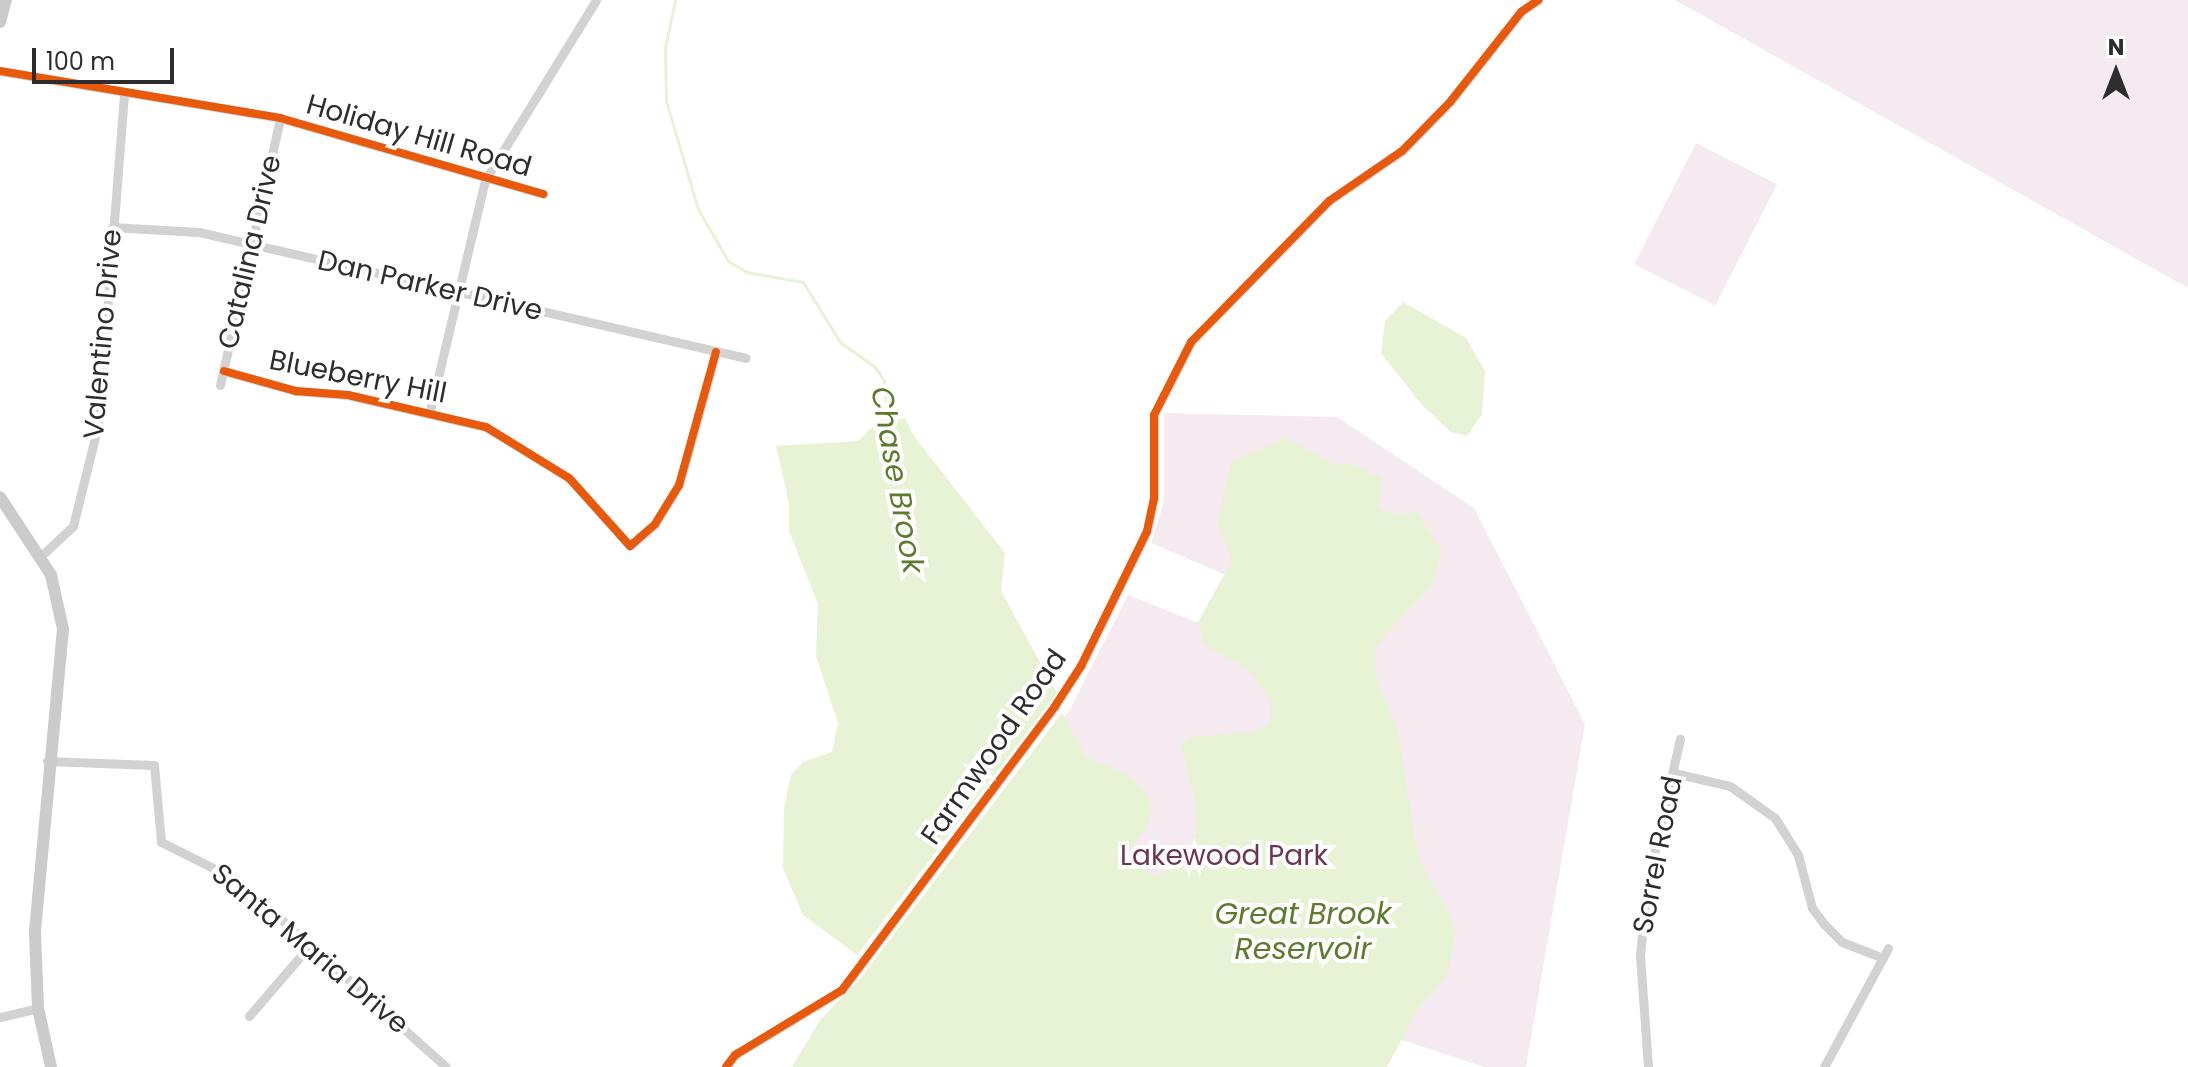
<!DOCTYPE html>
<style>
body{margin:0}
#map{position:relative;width:2188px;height:1067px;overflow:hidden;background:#fff;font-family:Poppins,sans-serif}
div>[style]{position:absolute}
.green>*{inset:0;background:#f5eaf0;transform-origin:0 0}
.water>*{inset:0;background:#e7f3d4}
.stream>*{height:3px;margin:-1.5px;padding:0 1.5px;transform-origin:1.5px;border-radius:1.5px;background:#e7f3d4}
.minor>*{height:9px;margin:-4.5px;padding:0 4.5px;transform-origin:4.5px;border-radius:4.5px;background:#d2d2d2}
.secondary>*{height:12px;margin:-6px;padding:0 6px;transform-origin:6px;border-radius:6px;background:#cbcbcb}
.cycleway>*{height:8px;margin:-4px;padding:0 4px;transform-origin:4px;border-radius:4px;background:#e8590c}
span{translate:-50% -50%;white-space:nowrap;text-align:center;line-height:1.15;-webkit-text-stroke:8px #fff;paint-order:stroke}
.street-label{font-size:28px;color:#2d2d2d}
.park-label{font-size:28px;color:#6c364f}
.water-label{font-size:30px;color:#5d7b2d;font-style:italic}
.north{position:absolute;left:2076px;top:32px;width:80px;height:80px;-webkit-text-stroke:6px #fff;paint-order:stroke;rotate:0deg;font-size:22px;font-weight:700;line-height:32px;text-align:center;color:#2d2d2d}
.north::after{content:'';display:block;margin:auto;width:28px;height:36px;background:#2d2d2d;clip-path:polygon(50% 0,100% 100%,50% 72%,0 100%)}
.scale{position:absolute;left:32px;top:48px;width:142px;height:36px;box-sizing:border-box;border:4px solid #2d2d2d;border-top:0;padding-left:10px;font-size:24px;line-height:28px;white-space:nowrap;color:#2d2d2d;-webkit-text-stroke:6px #fff;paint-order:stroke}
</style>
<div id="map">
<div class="green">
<div style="clip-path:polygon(1675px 0,2188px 0,2188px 288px)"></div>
<div style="left:1696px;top:143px;width:91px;height:136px;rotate:27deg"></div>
<div style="clip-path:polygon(1164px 413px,1337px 417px,1474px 508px,1585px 724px,1526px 1067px,1484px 1067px,1387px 1035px,798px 1067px,1069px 711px,1128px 595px,1262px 648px,1259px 589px,1151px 543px,1164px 502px)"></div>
</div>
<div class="water">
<div style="clip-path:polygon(1403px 302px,1466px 338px,1485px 371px,1482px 414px,1467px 436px,1451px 432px,1422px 405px,1381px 353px,1385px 321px)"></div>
<div style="clip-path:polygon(887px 413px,905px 418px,914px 436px,1005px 553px,1001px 591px,1057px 693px,857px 955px,803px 915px,783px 868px,784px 808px,791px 775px,803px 762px,832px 752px,838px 723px,816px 656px,818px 604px,789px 531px,789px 503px,776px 446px,858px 441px)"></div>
<div style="clip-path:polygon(1287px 438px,1335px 465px,1351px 463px,1381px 478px,1380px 508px,1396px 515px,1417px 512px,1442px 550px,1431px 586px,1375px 647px,1376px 680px,1398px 731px,1418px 858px,1456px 928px,1448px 973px,1417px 1011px,1387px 1067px,792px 1067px,820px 1020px,860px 979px,1062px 713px,1086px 757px,1129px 775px,1146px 793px,1152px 808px,1149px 823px,1125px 856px,1126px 862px,1157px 876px,1187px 860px,1197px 830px,1195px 803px,1181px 744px,1191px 737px,1254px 732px,1270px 724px,1271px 702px,1248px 669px,1204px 645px,1198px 622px,1232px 561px,1217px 524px,1232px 461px)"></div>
</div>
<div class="stream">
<div style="left:675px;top:0;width:49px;rotate:101.8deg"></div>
<div style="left:665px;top:48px;width:53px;rotate:88.9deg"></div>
<div style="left:666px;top:101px;width:113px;rotate:73.5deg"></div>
<div style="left:698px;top:209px;width:60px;rotate:60deg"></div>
<div style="left:728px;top:261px;width:21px;rotate:31deg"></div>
<div style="left:746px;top:272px;width:58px;rotate:10deg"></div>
<div style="left:803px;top:282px;width:70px;rotate:58.3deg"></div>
<div style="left:840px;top:342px;width:43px;rotate:35.5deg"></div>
<div style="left:875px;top:367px;width:17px;rotate:57deg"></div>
<div style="left:884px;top:381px;width:35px;rotate:85deg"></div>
</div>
<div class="minor">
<div style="left:0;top:71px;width:284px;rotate:9.5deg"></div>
<div style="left:280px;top:118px;width:274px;rotate:16.1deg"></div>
<div style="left:112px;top:227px;width:87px;rotate:3.3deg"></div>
<div style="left:199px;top:232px;width:561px;rotate:12.97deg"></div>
<div style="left:224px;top:371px;width:75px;rotate:15.5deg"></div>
<div style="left:296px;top:391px;width:52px;rotate:4.4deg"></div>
<div style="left:348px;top:395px;width:142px;rotate:13.1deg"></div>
<div style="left:486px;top:427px;width:97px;rotate:31.6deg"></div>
<div style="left:569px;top:478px;width:91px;rotate:48.1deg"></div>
<div style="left:630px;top:546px;width:33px;rotate:-41deg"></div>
<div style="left:655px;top:524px;width:46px;rotate:-58.4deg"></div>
<div style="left:679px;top:485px;width:138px;rotate:-74.5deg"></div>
<div style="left:220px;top:385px;width:274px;rotate:-77.3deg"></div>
<div style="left:430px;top:411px;width:237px;rotate:-76.6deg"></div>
<div style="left:485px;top:180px;width:211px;rotate:-58.3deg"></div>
<div style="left:40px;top:557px;width:45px;rotate:-43.2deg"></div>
<div style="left:73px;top:526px;width:104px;rotate:-76.1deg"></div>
<div style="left:98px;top:425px;width:332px;rotate:-85.5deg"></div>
<div style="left:47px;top:761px;width:107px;rotate:2.1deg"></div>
<div style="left:154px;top:765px;width:77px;rotate:84.8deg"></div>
<div style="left:161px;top:842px;width:85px;rotate:26.6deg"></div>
<div style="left:237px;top:880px;width:280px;rotate:41.8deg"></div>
<div style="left:1674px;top:773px;width:57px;rotate:13.1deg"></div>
<div style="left:1730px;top:786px;width:55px;rotate:35.4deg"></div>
<div style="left:1775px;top:818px;width:44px;rotate:58.1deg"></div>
<div style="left:1798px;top:855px;width:55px;rotate:75.2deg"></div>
<div style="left:1812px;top:908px;width:20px;rotate:53deg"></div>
<div style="left:1824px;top:924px;width:25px;rotate:45deg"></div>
<div style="left:1842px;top:942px;width:44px;rotate:21.3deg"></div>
<div style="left:249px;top:1016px;width:94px;rotate:-49.3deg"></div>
<div style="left:0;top:1017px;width:39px;rotate:-13deg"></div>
<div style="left:726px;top:1067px;width:15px;rotate:-53deg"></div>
<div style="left:735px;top:1055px;width:125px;rotate:-31.3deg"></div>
<div style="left:842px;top:990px;width:355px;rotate:-53.1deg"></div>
<div style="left:1055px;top:706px;width:48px;rotate:-57deg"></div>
<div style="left:1081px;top:666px;width:150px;rotate:-63.9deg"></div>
<div style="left:1147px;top:531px;width:33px;rotate:-78deg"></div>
<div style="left:1154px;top:499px;width:84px;rotate:-90deg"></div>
<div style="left:1154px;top:415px;width:82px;rotate:-63.1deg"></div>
<div style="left:1191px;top:342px;width:197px;rotate:-45.6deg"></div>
<div style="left:1329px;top:201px;width:88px;rotate:-34.4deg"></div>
<div style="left:1402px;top:151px;width:69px;rotate:-45.6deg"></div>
<div style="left:1450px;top:102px;width:115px;rotate:-51.7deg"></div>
<div style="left:1521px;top:12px;width:21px;rotate:-35deg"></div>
<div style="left:1648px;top:1067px;width:112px;rotate:-94.1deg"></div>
<div style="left:1640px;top:955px;width:70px;rotate:-84.3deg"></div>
<div style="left:1647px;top:885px;width:150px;rotate:-77.3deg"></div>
<div style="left:1824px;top:1067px;width:135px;rotate:-61.7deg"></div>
</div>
<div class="secondary">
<div style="left:0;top:22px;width:23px;rotate:-75deg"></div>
<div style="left:0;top:497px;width:93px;rotate:56.8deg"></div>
<div style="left:51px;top:575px;width:55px;rotate:77.5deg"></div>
<div style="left:63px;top:629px;width:305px;rotate:95.3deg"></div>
<div style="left:35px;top:933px;width:75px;rotate:87.7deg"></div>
<div style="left:38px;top:1008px;width:60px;rotate:77.6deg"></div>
</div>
<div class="cycleway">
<div style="left:0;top:71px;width:284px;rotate:9.5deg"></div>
<div style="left:280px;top:118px;width:274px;rotate:16.1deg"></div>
<div style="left:224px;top:371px;width:75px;rotate:15.5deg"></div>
<div style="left:296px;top:391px;width:52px;rotate:4.4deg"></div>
<div style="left:348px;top:395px;width:142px;rotate:13.1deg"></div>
<div style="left:486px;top:427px;width:97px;rotate:31.6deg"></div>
<div style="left:569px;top:478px;width:91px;rotate:48.1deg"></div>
<div style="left:630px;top:546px;width:33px;rotate:-41deg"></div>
<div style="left:655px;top:524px;width:46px;rotate:-58.4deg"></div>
<div style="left:679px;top:485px;width:138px;rotate:-74.5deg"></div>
<div style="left:726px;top:1067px;width:15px;rotate:-53deg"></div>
<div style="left:735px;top:1055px;width:125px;rotate:-31.3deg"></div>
<div style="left:842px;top:990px;width:355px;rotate:-53.1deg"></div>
<div style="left:1055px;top:706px;width:48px;rotate:-57deg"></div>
<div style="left:1081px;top:666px;width:150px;rotate:-63.9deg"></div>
<div style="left:1147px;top:531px;width:33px;rotate:-78deg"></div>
<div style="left:1154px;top:499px;width:84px;rotate:-90deg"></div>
<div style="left:1154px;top:415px;width:82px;rotate:-63.1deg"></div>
<div style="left:1191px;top:342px;width:197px;rotate:-45.6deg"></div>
<div style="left:1329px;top:201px;width:88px;rotate:-34.4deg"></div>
<div style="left:1402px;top:151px;width:69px;rotate:-45.6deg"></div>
<div style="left:1450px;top:102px;width:115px;rotate:-51.7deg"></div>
<div style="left:1521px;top:12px;width:21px;rotate:-35deg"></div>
</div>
<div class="street-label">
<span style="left:419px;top:136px;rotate:16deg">Holiday Hill Road</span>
<span style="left:250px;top:252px;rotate:-77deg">Catalina Drive</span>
<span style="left:430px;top:286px;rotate:13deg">Dan Parker Drive</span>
<span style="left:103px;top:334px;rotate:-85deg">Valentino Drive</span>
<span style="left:358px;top:377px;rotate:11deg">Blueberry Hill</span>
<span style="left:994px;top:747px;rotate:-55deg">Farmwood Road</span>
<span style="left:1658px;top:855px;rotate:-79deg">Sorrel Road</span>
<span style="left:310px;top:949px;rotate:40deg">Santa Maria Drive</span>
</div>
<div class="park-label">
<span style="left:1224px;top:856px">Lakewood Park</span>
</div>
<div class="water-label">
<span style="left:897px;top:480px;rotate:80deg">Chase Brook</span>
<span style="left:1303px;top:931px">Great Brook<br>Reservoir</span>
</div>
<div class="north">N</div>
<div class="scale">100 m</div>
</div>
